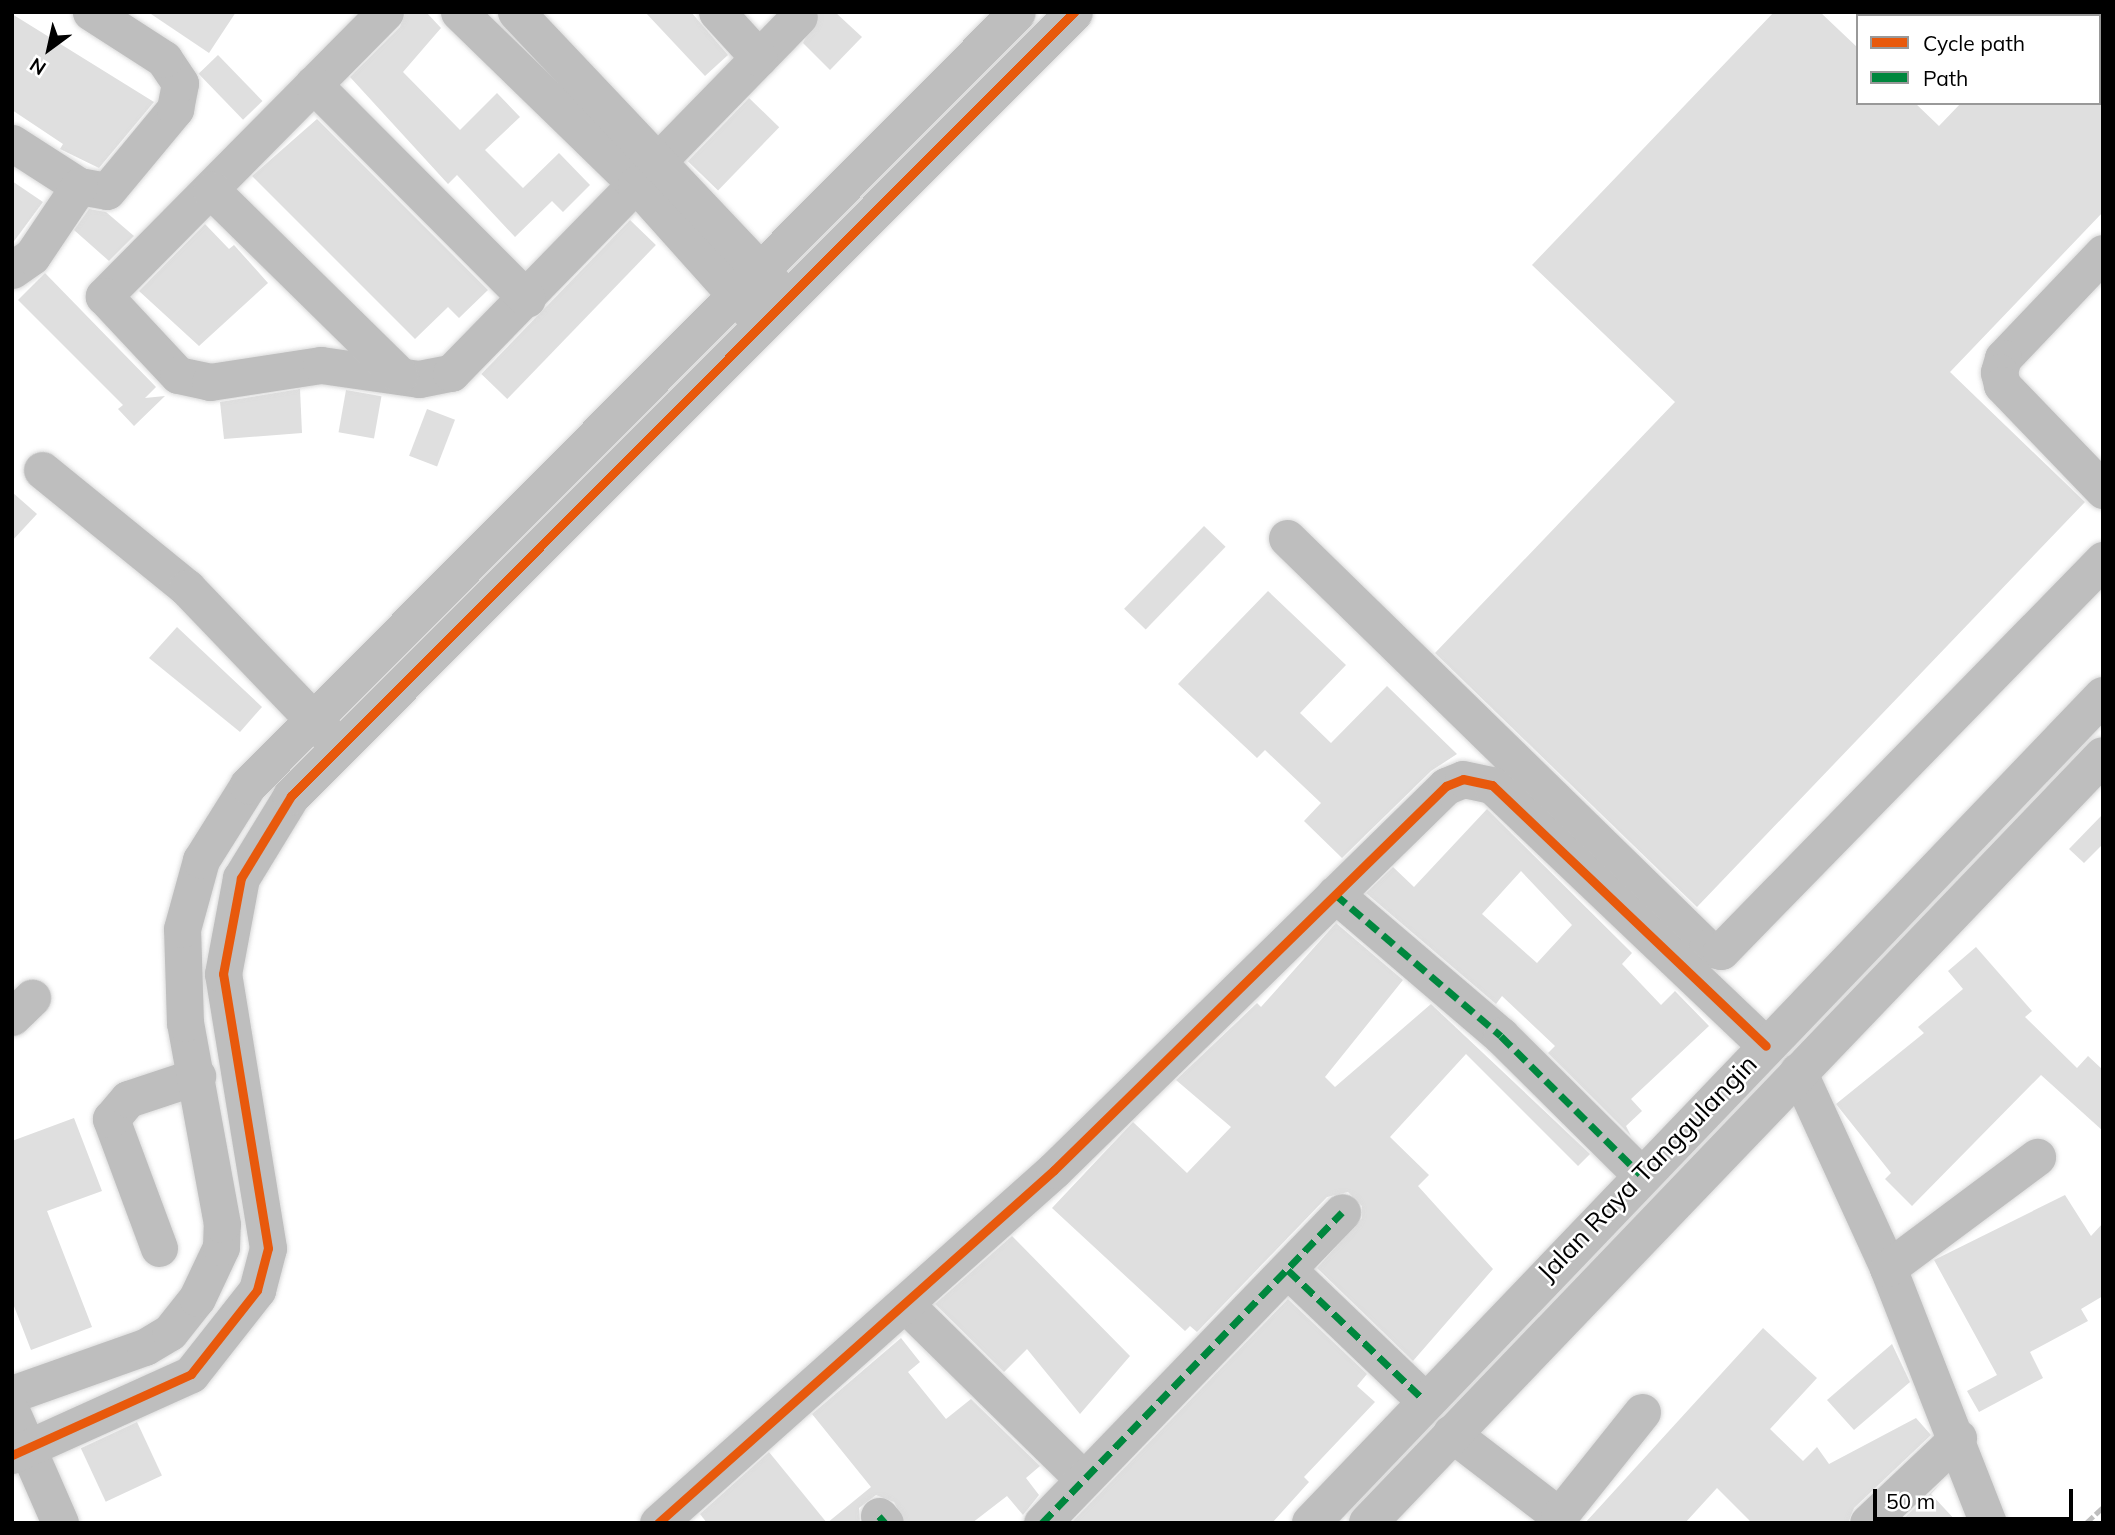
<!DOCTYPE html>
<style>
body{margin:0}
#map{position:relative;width:2115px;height:1535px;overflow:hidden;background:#fff;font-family:Mulish,sans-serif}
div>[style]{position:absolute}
.building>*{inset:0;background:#dfdfdf;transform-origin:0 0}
.roads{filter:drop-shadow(0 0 2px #dbdbdb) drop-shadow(0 0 2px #dbdbdb)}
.minor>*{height:37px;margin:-18.5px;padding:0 18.5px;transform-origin:18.5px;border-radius:18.5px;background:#bebebe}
.highway>*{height:38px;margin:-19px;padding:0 19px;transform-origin:19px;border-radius:19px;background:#bebebe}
.rail>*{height:5px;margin-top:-2.5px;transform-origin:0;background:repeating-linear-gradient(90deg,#bebebe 0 10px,transparent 0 13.5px)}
.quiet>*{height:7px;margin-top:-3.5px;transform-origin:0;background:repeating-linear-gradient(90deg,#00873e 0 14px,transparent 0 21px)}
.cycleway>*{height:9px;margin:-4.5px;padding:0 4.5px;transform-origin:4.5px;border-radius:4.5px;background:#e8590c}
span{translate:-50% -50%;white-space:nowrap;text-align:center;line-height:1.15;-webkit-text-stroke:5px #fff;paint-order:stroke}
.street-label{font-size:26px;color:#000}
.frame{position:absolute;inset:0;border:14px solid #000;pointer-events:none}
.legend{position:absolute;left:1856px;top:14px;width:245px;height:91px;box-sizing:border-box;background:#fff;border:2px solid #999;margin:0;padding:9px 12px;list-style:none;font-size:21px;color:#000}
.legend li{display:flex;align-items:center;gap:14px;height:35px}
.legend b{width:35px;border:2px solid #999}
.north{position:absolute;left:14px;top:14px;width:70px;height:70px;-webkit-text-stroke:5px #fff;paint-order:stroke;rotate:213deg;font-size:19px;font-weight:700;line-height:28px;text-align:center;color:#000}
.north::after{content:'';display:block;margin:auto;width:24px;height:32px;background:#000;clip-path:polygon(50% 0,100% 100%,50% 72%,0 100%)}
.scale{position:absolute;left:1873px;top:1489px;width:200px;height:32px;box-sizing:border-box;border:4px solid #000;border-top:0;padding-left:9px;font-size:21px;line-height:24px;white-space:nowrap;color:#000;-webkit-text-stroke:5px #fff;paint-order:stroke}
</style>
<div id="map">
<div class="building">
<div style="clip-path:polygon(148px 12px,236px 12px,209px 53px)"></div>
<div style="clip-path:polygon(405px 12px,426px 12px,441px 28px,403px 72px,460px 130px,497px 93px,520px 117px,485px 150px,523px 188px,559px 153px,590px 185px,563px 212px,552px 201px,515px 237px,457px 175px,448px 184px,350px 77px,400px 27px)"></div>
<div style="clip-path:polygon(645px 12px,691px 12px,728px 55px,705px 76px)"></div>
<div style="clip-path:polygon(819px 12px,835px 12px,862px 37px,830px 70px,803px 43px)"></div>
<div style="clip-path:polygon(1774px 12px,1820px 12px,1858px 48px,1858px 103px,1915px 103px,1939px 126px,1961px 103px,2103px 103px,2103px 212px,1950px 372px,2085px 502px,1697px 907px,1435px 653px,1675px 402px,1532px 265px)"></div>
<div style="clip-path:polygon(12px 14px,154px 102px,99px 168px,60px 149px,63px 144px,12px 110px)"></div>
<div style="left:218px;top:55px;width:64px;height:27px;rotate:46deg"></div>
<div style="left:749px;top:98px;width:42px;height:88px;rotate:44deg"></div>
<div style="clip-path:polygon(317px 119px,488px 290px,459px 318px,448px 307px,415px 339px,252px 176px)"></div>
<div style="clip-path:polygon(12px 181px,43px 202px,12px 244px)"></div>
<div style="clip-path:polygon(89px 209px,106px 212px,134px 236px,109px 261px,74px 230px)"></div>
<div style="left:630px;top:220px;width:36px;height:214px;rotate:44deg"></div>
<div style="clip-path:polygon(205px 224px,229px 249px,234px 245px,268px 283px,199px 346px,139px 291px)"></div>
<div style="clip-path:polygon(45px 273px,156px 387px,145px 398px,165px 396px,134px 426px,118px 409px,123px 405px,18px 300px)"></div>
<div style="clip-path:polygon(300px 389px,302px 433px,224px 439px,220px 402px)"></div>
<div style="left:346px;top:390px;width:36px;height:43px;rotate:10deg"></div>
<div style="left:427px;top:409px;width:30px;height:50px;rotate:21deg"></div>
<div style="clip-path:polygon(12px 492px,37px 514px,12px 541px)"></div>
<div style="left:1204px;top:526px;width:30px;height:115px;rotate:44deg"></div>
<div style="clip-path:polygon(1268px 591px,1346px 665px,1300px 713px,1331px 743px,1387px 686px,1457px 754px,1431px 771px,1342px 858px,1304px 821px,1321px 803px,1265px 750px,1257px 758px,1178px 684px)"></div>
<div style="clip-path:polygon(177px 627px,262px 707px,240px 732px,149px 658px)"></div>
<div style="clip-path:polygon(evenodd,1487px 809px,1632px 953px,1622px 964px,1661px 1005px,1675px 991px,1709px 1026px,1631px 1099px,1642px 1111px,1626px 1126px,1631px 1136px,1548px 1053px,1555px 1046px,1502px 996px,1496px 1004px,1366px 893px,1393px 867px,1414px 887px,1487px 809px,1521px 871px,1572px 925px,1537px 963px,1482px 914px,1521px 871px)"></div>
<div style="clip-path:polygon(2103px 814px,2103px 844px,2084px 863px,2069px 849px)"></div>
<div style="clip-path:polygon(1336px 923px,1403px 980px,1325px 1077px,1335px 1087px,1431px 1004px,1590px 1154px,1578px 1166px,1466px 1054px,1390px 1137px,1429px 1175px,1418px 1186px,1493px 1269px,1413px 1361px,1317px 1268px,1362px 1218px,1362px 1206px,1348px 1192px,1327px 1197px,1197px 1332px,1190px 1326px,1185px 1331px,1052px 1208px,1133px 1122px,1187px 1173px,1231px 1127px,1176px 1080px,1257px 1003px,1261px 1007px)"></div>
<div style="clip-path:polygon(1976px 947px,2032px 1011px,2025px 1017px,2077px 1068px,2088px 1056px,2103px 1070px,2103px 1131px,2041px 1075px,1912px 1206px,1885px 1179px,1891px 1173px,1836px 1104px,1924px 1033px,1918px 1027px,1963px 989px,1948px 971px)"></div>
<div style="clip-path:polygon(74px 1118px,102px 1191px,47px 1211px,92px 1327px,31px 1350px,12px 1301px,12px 1141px)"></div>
<div style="clip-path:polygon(2065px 1195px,2091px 1236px,2103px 1223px,2103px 1296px,2081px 1309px,2088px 1321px,2030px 1352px,2043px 1378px,1979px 1412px,1967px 1391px,1997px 1375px,1934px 1260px)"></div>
<div style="clip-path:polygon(1012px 1236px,1130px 1356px,1080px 1414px,1027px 1349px,1004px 1372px,935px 1304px)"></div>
<div style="clip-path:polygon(1288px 1299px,1367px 1374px,1357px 1386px,1375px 1402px,1304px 1477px,1309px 1482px,1272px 1523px,1071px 1523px)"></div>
<div style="clip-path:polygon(1763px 1328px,1817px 1378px,1770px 1429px,1803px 1461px,1817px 1447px,1829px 1464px,1916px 1418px,1931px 1435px,1854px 1508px,1848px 1523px,1752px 1523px,1717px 1488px,1685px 1523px,1585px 1523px)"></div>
<div style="clip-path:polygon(901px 1338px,920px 1362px,908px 1372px,946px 1419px,971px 1399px,1040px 1466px,1026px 1478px,1039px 1495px,1023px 1515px,1007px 1496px,972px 1523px,905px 1523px,894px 1502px,876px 1495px,859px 1508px,860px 1523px,827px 1523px,871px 1487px,812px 1414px)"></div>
<div style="clip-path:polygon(1892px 1344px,1910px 1382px,1854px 1430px,1827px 1400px)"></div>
<div style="left:137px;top:1422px;width:59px;height:62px;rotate:65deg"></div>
<div style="clip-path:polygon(769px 1452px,827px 1523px,707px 1523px,700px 1514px)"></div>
<div style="clip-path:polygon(1940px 1484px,1931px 1494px,1958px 1523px,1899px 1523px)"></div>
</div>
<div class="roads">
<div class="minor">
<div style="left:385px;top:12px;width:400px;rotate:134.7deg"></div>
<div style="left:104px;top:296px;width:108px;rotate:46.9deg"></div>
<div style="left:178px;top:375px;width:33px;rotate:12deg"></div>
<div style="left:210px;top:382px;width:112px;rotate:-8.7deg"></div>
<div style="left:321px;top:365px;width:99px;rotate:8.1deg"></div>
<div style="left:419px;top:379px;width:33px;rotate:-11deg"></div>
<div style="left:451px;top:373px;width:498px;rotate:-45.7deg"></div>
<div style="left:459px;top:12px;width:247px;rotate:44.2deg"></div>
<div style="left:636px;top:184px;width:172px;rotate:48.1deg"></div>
<div style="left:516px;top:12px;width:378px;rotate:46.6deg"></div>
<div style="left:717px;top:12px;width:62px;rotate:47.6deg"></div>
<div style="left:313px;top:84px;width:303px;rotate:45.1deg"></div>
<div style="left:12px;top:143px;width:80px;rotate:32.7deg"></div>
<div style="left:79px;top:186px;width:28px;rotate:10deg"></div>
<div style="left:107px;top:191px;width:107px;rotate:-50.3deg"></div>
<div style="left:175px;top:109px;width:26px;rotate:-79deg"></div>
<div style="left:180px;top:83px;width:29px;rotate:-124deg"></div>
<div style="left:164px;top:59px;width:87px;rotate:-147.2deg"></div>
<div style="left:211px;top:190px;width:264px;rotate:44.5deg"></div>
<div style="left:2103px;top:253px;width:145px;rotate:133.6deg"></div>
<div style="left:2003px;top:358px;width:15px;rotate:106deg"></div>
<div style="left:1999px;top:372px;width:13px;rotate:77deg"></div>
<div style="left:2002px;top:385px;width:146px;rotate:46.1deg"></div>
<div style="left:12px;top:270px;width:24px;rotate:-35deg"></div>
<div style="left:32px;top:256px;width:84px;rotate:-56.1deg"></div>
<div style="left:42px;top:470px;width:187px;rotate:39.1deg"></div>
<div style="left:187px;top:588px;width:202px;rotate:46.2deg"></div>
<div style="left:1287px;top:538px;width:587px;rotate:44.31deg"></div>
<div style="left:1707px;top:948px;width:14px;rotate:12deg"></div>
<div style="left:1721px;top:951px;width:547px;rotate:-45.67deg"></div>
<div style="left:1335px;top:894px;width:218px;rotate:40.5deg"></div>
<div style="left:1501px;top:1036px;width:196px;rotate:44.8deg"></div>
<div style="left:12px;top:1017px;width:28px;rotate:-44deg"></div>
<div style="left:1798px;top:1071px;width:217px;rotate:65.4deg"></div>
<div style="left:1888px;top:1268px;width:274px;rotate:68.6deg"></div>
<div style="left:159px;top:1248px;width:138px;rotate:-110.4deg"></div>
<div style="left:111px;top:1119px;width:26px;rotate:-50deg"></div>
<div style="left:128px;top:1099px;width:73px;rotate:-18.4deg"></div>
<div style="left:1888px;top:1268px;width:186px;rotate:-36.7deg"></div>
<div style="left:1288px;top:1270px;width:188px;rotate:43.7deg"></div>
<div style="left:906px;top:1305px;width:230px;rotate:44.5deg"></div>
<div style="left:12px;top:1394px;width:141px;rotate:-19.5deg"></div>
<div style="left:145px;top:1347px;width:29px;rotate:-31deg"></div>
<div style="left:170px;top:1332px;width:43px;rotate:-51.5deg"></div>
<div style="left:197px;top:1298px;width:56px;rotate:-64.8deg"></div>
<div style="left:221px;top:1247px;width:23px;rotate:-88deg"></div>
<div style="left:222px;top:1224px;width:204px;rotate:-100.4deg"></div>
<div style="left:185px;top:1023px;width:94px;rotate:-91.8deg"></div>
<div style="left:182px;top:929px;width:72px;rotate:-74.6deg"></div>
<div style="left:201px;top:860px;width:89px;rotate:-57.9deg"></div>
<div style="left:248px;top:785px;width:1090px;rotate:-45.15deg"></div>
<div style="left:12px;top:1413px;width:120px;rotate:66.4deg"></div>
<div style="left:1451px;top:1433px;width:136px;rotate:37.5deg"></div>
<div style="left:1559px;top:1516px;width:9px;rotate:126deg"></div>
<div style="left:12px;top:1455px;width:196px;rotate:-24.3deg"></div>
<div style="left:191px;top:1374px;width:107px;rotate:-51.8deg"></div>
<div style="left:257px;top:1290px;width:43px;rotate:-75.3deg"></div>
<div style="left:268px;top:1248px;width:278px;rotate:-99.3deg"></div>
<div style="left:223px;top:974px;width:98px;rotate:-79.4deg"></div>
<div style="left:241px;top:878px;width:96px;rotate:-58.6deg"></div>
<div style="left:291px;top:796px;width:1108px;rotate:-45.04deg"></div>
<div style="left:879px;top:1516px;width:9px;rotate:49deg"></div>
<div style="left:1559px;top:1516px;width:133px;rotate:-51.4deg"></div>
<div style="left:658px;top:1523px;width:530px;rotate:-41.71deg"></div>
<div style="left:1054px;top:1170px;width:549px;rotate:-44.41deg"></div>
<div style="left:1446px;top:786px;width:18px;rotate:-22deg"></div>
<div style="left:1463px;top:779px;width:30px;rotate:12deg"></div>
<div style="left:1492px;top:785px;width:378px;rotate:43.6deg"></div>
<div style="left:1042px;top:1523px;width:432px;rotate:-46deg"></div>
<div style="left:1868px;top:1523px;width:124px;rotate:-43.4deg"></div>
</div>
<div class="highway">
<div style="left:1311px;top:1523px;width:1145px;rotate:-46.24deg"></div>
<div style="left:1368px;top:1523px;width:1062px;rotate:-46.22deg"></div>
</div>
</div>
<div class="rail">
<div style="left:2086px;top:1523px;width:23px;rotate:-43deg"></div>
</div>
<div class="quiet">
<div style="left:1335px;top:894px;width:218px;rotate:40.5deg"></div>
<div style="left:1501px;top:1036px;width:196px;rotate:44.8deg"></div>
<div style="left:1288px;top:1270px;width:188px;rotate:43.7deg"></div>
<div style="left:879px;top:1516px;width:9px;rotate:49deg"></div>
<div style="left:1042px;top:1523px;width:432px;rotate:-46deg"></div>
</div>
<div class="cycleway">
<div style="left:12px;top:1455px;width:196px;rotate:-24.3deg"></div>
<div style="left:191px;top:1374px;width:107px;rotate:-51.8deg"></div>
<div style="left:257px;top:1290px;width:43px;rotate:-75.3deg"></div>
<div style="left:268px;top:1248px;width:278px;rotate:-99.3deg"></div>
<div style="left:223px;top:974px;width:98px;rotate:-79.4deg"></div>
<div style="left:241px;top:878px;width:96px;rotate:-58.6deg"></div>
<div style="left:291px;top:796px;width:1108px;rotate:-45.04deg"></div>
<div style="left:658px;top:1523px;width:530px;rotate:-41.71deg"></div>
<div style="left:1054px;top:1170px;width:549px;rotate:-44.41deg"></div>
<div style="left:1446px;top:786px;width:18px;rotate:-22deg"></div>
<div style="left:1463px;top:779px;width:30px;rotate:12deg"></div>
<div style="left:1492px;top:785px;width:378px;rotate:43.6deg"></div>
</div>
<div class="street-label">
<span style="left:1647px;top:1168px;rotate:-46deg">Jalan Raya Tanggulangin</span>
</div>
<div class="frame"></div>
<ul class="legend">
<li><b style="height:9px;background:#e8590c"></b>Cycle path</li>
<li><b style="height:9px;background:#00873e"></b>Path</li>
</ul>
<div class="north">N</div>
<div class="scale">50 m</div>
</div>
